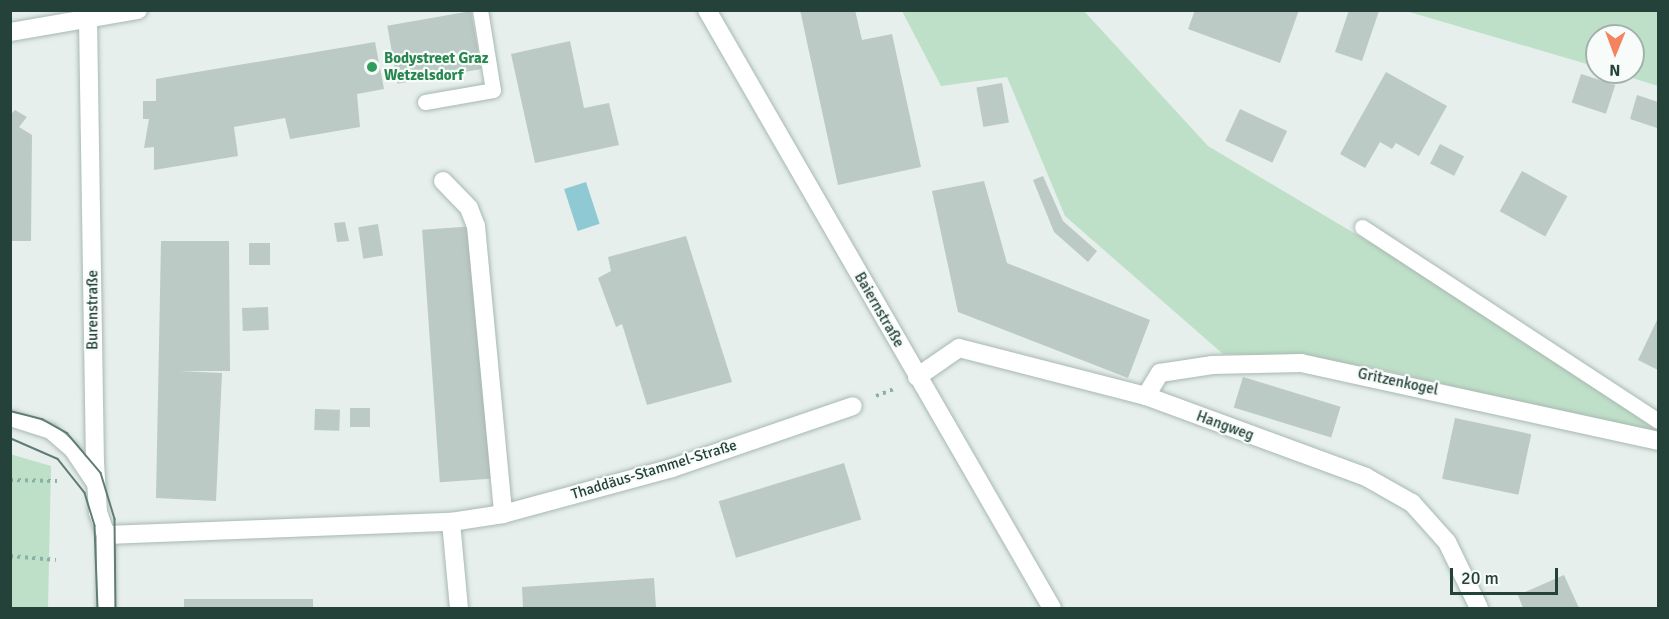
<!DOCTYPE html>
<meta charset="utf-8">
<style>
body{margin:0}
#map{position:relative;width:1669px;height:619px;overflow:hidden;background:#e6efeb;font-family:Signika,sans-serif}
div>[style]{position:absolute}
.green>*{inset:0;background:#bfe0c8}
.water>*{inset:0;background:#8ec9d4;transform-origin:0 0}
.building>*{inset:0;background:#bbcac4;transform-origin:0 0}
.path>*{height:4px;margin-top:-2px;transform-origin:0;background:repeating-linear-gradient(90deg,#86b3a5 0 3px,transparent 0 7.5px)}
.roads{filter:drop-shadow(0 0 2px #a8b8b2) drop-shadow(0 0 2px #a8b8b2)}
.service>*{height:15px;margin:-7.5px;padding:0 7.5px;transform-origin:7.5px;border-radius:7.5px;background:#fff}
.minor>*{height:18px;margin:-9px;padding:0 9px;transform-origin:9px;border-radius:9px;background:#fff}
.tertiary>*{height:18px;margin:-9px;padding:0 9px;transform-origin:9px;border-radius:9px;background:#fff}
.secondary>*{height:18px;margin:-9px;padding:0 9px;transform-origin:9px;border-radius:9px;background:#fff}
.tram>*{height:1.5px;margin:-0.75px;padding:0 0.75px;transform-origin:0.75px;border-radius:0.75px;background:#5f7d75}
.dots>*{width:16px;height:16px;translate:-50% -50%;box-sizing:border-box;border:3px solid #f7fbf9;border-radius:50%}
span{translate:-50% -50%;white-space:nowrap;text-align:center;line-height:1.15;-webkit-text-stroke:4.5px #f7fbf9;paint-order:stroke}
.leisure-label{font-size:15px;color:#27864d;font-weight:700}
.left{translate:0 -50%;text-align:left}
.street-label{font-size:15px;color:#24423a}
.frame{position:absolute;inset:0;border:12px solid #24423a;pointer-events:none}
.north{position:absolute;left:1585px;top:24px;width:60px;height:60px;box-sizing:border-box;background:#f7fbf9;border:2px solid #a3b1ad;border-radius:50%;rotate:181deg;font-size:16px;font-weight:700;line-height:24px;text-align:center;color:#24423a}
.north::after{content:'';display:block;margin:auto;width:21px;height:27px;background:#f4845f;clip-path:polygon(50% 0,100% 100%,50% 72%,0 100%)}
.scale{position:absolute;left:1450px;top:568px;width:108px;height:27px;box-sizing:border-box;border:3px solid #24423a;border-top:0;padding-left:8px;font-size:18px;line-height:21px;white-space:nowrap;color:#24423a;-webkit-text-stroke:4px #f7fbf9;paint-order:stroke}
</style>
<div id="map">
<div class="green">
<div style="clip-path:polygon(902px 11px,1084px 11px,1208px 146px,1483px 310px,1656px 430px,1622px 427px,1375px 368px,1298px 356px,1223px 354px,1065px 216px,1007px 77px,941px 86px)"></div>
<div style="clip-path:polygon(1406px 11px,1658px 11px,1658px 86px,1613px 72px,1633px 72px,1633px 36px,1597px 36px,1597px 67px)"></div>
<div style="clip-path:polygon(10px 454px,51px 466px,48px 608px,11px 608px)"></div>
</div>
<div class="water">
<div style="left:586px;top:182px;width:44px;height:23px;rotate:72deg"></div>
</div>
<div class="building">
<div style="clip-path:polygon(800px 10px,855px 10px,862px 40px,892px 34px,921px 167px,838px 185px)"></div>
<div style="clip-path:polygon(1195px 10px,1299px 10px,1280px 63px,1188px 29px)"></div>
<div style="clip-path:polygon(1349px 10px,1379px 11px,1362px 61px,1335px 52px)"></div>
<div style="left:471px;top:11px;width:59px;height:85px;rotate:80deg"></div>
<div style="clip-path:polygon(570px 41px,584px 108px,609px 103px,619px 145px,535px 163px,511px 54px)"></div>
<div style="clip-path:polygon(375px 42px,384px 89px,357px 94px,360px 127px,290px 139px,285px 118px,234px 127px,238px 156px,154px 170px,154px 147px,144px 148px,149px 119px,143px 119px,143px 101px,156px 101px,156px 79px)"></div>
<div style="clip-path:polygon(1386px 72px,1447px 106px,1419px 156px,1396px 143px,1392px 149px,1380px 142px,1365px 168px,1340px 154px)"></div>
<div style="left:1581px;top:74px;width:36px;height:30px;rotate:18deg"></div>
<div style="left:1002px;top:83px;width:40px;height:26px;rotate:80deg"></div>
<div style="clip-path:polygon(1637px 95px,1658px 102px,1657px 128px,1630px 119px)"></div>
<div style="left:1240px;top:109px;width:52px;height:35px;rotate:25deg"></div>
<div style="clip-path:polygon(15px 110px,27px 117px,19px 127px,32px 135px,31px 241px,10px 241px,10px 115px)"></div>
<div style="left:1440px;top:144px;width:27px;height:22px;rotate:27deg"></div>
<div style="left:1522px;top:171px;width:52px;height:46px;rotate:29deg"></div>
<div style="clip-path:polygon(1043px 176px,1063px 221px,1097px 251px,1088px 262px,1054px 232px,1033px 180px)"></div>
<div style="clip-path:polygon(984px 181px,1007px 263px,1150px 320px,1128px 378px,958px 312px,932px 191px)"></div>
<div style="clip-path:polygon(345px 222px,349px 241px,337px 242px,334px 223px)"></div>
<div style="left:378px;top:224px;width:32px;height:20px;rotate:81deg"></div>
<div style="left:476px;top:226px;width:253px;height:54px;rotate:86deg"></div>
<div style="clip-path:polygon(686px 236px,732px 382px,647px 405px,622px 324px,616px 327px,598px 278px,611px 271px,608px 257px)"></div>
<div style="clip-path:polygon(161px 241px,229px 241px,230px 371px,179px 371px,222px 373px,216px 501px,156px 498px)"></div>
<div style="left:270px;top:243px;width:22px;height:21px;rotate:90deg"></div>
<div style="left:268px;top:307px;width:23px;height:26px;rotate:88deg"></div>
<div style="clip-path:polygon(1658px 318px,1658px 370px,1638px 360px)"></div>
<div style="left:1243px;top:377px;width:102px;height:32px;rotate:17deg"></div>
<div style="left:350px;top:408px;width:20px;height:19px"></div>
<div style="left:315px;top:409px;width:25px;height:21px;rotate:2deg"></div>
<div style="left:1455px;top:418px;width:78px;height:62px;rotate:12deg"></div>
<div style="left:844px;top:463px;width:59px;height:131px;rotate:73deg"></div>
<div style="clip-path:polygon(1564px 575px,1579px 608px,1523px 608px,1518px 595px)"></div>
<div style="clip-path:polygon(654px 578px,656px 608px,523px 608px,522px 587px)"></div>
<div style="left:184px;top:599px;width:129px;height:9px"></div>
</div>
<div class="path">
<div style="left:876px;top:396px;width:19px;rotate:-21deg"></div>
<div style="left:10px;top:480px;width:47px;rotate:1.2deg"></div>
<div style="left:10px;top:556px;width:46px;rotate:5deg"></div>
</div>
<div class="roads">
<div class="service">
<div style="left:425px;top:102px;width:69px;rotate:-10deg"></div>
<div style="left:493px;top:90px;width:81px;rotate:-99.2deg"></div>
<div style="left:1362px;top:227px;width:354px;rotate:33.2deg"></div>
<div style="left:10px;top:418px;width:42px;rotate:18deg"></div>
<div style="left:50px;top:431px;width:28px;rotate:41deg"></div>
<div style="left:71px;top:449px;width:47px;rotate:56.3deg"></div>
</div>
<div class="minor">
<div style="left:707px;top:10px;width:690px;rotate:60.02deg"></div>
<div style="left:443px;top:181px;width:37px;rotate:46deg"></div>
<div style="left:469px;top:208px;width:19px;rotate:69deg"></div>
<div style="left:476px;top:226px;width:289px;rotate:84.6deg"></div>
<div style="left:917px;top:377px;width:51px;rotate:-34.6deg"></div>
<div style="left:959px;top:348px;width:193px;rotate:14.4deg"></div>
<div style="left:1146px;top:396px;width:234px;rotate:20.2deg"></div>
<div style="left:1366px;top:477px;width:53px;rotate:29.5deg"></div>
<div style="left:1412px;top:503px;width:52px;rotate:48.1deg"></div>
<div style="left:1447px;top:542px;width:73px;rotate:64.1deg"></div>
<div style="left:1146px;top:396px;width:27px;rotate:-59deg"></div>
<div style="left:1160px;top:373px;width:53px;rotate:-8.7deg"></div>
<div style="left:1212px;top:365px;width:89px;rotate:-1.3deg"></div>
<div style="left:1301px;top:363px;width:365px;rotate:12.3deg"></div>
<div style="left:451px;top:522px;width:86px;rotate:84.7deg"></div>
<div style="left:106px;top:535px;width:345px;rotate:-2.2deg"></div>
<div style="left:451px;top:522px;width:53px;rotate:-8.7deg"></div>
<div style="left:503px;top:514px;width:175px;rotate:-15.2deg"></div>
<div style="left:672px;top:468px;width:191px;rotate:-18.9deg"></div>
</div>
<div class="tertiary">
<div style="left:88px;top:19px;width:443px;rotate:89.1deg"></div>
<div style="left:95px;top:462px;width:50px;rotate:86.6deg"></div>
<div style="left:98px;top:512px;width:24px;rotate:71deg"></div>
<div style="left:106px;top:535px;width:73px;rotate:90deg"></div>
</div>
<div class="secondary">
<div style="left:10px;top:32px;width:130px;rotate:-9.8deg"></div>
</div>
</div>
<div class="tram">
<div style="left:10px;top:411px;width:33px;rotate:14deg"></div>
<div style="left:42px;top:419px;width:29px;rotate:29deg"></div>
<div style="left:67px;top:433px;width:52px;rotate:49.6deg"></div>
<div style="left:101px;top:473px;width:48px;rotate:73.1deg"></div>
<div style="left:115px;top:519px;width:89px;rotate:89.4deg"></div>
<div style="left:10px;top:438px;width:52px;rotate:23.6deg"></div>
<div style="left:58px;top:459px;width:43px;rotate:51.5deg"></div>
<div style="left:85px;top:493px;width:34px;rotate:73deg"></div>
<div style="left:95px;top:526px;width:82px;rotate:87.9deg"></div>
</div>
<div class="dots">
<div style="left:372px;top:67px;background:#2e9e5b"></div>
</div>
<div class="leisure-label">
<span class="left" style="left:384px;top:67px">Bodystreet Graz<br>Wetzelsdorf</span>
</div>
<div class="street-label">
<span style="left:93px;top:310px;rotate:-90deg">Burenstraße</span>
<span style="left:879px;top:310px;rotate:60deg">Baiernstraße</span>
<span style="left:1398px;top:382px;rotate:12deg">Gritzenkogel</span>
<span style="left:1225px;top:426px;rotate:20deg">Hangweg</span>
<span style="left:654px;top:470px;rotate:-17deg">Thaddäus-Stammel-Straße</span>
</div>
<div class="frame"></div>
<div class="north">N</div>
<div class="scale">20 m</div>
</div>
